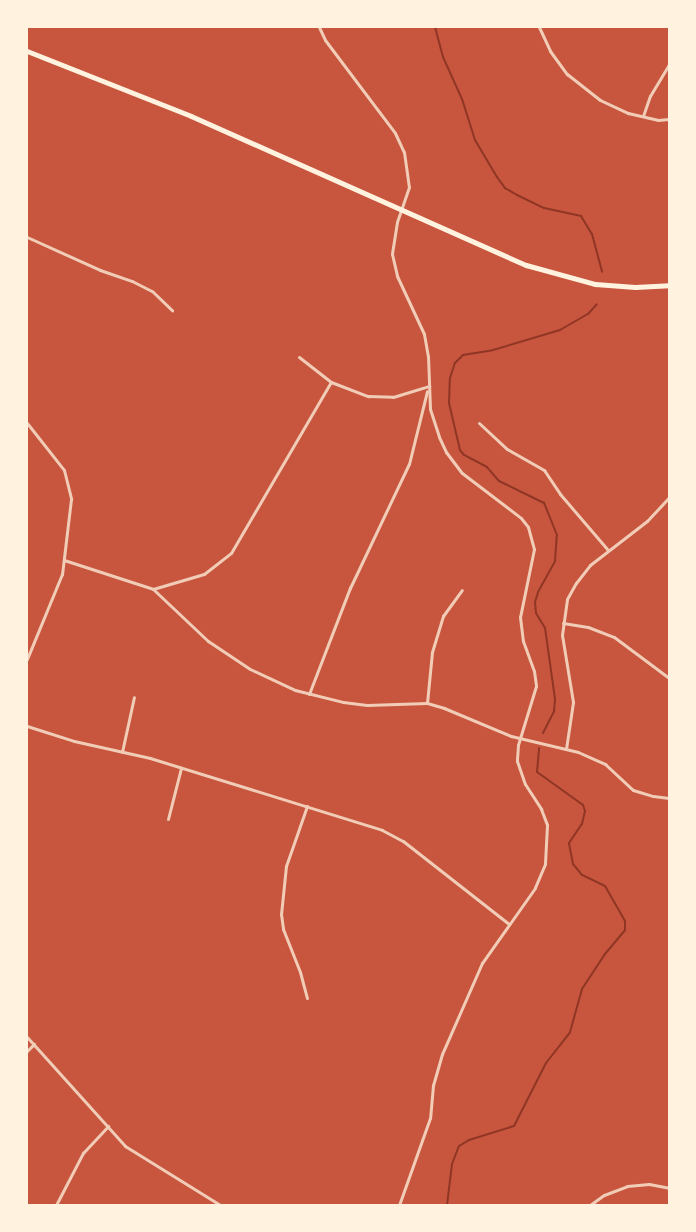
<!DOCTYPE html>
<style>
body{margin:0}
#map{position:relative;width:696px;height:1232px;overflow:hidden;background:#c8553d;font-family:Merriweather,serif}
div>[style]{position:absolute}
.stream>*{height:2px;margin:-1px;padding:0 1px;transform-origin:1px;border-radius:1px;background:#8f3625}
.minor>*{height:3px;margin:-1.5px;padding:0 1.5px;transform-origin:1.5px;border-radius:1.5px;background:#f1ccb7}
.primary>*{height:5px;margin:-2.5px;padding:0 2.5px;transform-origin:2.5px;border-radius:2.5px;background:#fff3e0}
span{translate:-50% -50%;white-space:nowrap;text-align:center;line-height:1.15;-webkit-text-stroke:6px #fff3e0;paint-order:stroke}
.frame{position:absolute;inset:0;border:28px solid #fff3e0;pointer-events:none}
</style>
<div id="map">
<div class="stream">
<div style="left:435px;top:27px;width:31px;rotate:75deg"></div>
<div style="left:443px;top:57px;width:46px;rotate:65.7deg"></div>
<div style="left:462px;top:99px;width:43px;rotate:72.4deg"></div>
<div style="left:475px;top:140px;width:43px;rotate:59.3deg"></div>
<div style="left:497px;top:177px;width:14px;rotate:54deg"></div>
<div style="left:505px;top:188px;width:14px;rotate:30deg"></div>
<div style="left:517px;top:195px;width:30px;rotate:26deg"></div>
<div style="left:544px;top:208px;width:38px;rotate:12deg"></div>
<div style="left:581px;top:216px;width:21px;rotate:59deg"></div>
<div style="left:592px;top:234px;width:39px;rotate:75deg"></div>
<div style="left:543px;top:733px;width:25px;rotate:-63deg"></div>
<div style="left:554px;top:711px;width:12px;rotate:-85deg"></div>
<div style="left:555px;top:699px;width:72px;rotate:-98deg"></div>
<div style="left:545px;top:628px;width:17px;rotate:-121deg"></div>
<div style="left:536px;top:613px;width:11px;rotate:-95deg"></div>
<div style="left:535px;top:602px;width:10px;rotate:-73deg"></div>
<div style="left:538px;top:592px;width:35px;rotate:-61deg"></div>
<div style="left:555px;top:561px;width:26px;rotate:-86deg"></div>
<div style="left:557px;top:535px;width:35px;rotate:-112deg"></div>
<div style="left:544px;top:503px;width:50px;rotate:-153.9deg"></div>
<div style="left:499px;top:481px;width:18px;rotate:-131deg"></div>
<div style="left:487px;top:467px;width:26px;rotate:-152deg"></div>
<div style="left:464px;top:455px;width:6px;rotate:-129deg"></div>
<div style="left:460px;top:450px;width:48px;rotate:-103.2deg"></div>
<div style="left:449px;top:403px;width:25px;rotate:-88deg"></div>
<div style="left:450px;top:378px;width:16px;rotate:-72deg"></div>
<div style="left:455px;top:363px;width:11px;rotate:-45deg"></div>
<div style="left:463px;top:355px;width:30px;rotate:-9deg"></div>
<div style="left:493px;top:350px;width:70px;rotate:-16.6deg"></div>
<div style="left:560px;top:330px;width:32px;rotate:-30deg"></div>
<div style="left:588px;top:314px;width:13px;rotate:-48deg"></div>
<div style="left:447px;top:1205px;width:41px;rotate:-83deg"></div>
<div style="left:452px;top:1164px;width:19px;rotate:-69deg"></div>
<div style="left:459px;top:1146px;width:12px;rotate:-31deg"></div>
<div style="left:469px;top:1140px;width:47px;rotate:-17.3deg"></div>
<div style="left:514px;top:1126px;width:71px;rotate:-63.1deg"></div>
<div style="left:546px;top:1063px;width:39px;rotate:-52deg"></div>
<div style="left:570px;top:1032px;width:45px;rotate:-74.4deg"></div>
<div style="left:582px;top:989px;width:42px;rotate:-56.7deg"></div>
<div style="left:605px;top:954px;width:31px;rotate:-50deg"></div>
<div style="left:625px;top:930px;width:9px;rotate:-90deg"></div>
<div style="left:625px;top:921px;width:40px;rotate:-119.7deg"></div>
<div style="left:605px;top:886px;width:25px;rotate:-154deg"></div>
<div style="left:582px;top:875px;width:14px;rotate:-129deg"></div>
<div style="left:573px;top:864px;width:21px;rotate:-101deg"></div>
<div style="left:569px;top:843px;width:23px;rotate:-56deg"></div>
<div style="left:582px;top:824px;width:13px;rotate:-77deg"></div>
<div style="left:585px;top:811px;width:6px;rotate:-108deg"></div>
<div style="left:583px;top:805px;width:57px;rotate:-144.3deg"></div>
<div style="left:537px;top:772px;width:24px;rotate:-85deg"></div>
</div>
<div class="minor">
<div style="left:319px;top:27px;width:14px;rotate:65deg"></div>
<div style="left:325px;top:40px;width:116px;rotate:53deg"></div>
<div style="left:395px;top:133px;width:21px;rotate:65deg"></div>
<div style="left:404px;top:152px;width:35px;rotate:82deg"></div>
<div style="left:409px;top:187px;width:37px;rotate:109deg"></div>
<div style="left:397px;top:222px;width:32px;rotate:99deg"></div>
<div style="left:392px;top:254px;width:23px;rotate:77deg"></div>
<div style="left:397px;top:276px;width:64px;rotate:65deg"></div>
<div style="left:424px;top:334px;width:22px;rotate:80deg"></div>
<div style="left:428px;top:356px;width:53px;rotate:87.8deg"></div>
<div style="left:430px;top:409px;width:29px;rotate:72deg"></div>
<div style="left:439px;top:437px;width:17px;rotate:65deg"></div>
<div style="left:446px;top:452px;width:26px;rotate:53deg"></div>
<div style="left:462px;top:473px;width:74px;rotate:37.3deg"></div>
<div style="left:521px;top:518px;width:11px;rotate:52deg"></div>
<div style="left:528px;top:527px;width:23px;rotate:75deg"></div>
<div style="left:534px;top:549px;width:69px;rotate:101.6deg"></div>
<div style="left:520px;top:617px;width:24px;rotate:83deg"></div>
<div style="left:523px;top:641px;width:32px;rotate:70deg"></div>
<div style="left:534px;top:671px;width:15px;rotate:82deg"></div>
<div style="left:536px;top:686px;width:62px;rotate:107deg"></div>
<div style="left:518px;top:745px;width:16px;rotate:94deg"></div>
<div style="left:517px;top:761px;width:24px;rotate:71deg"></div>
<div style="left:525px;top:784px;width:30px;rotate:57deg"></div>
<div style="left:541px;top:809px;width:17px;rotate:69deg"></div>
<div style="left:547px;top:825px;width:39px;rotate:93deg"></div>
<div style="left:545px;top:864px;width:26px;rotate:113deg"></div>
<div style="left:535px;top:888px;width:92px;rotate:125.2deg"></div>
<div style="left:482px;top:963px;width:99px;rotate:113.7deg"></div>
<div style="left:442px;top:1054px;width:32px;rotate:106deg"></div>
<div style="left:433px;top:1085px;width:33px;rotate:95deg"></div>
<div style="left:430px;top:1118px;width:92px;rotate:109.6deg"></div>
<div style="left:539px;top:27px;width:26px;rotate:65deg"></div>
<div style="left:550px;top:51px;width:29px;rotate:54deg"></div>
<div style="left:567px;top:74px;width:42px;rotate:38.2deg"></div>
<div style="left:600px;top:100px;width:31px;rotate:25deg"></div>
<div style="left:628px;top:113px;width:31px;rotate:13deg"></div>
<div style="left:658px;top:120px;width:11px;rotate:-5deg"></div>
<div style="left:643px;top:116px;width:21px;rotate:-71deg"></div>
<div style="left:650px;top:96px;width:37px;rotate:-59deg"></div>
<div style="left:27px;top:237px;width:80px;rotate:24.3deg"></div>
<div style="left:100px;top:270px;width:34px;rotate:19deg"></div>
<div style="left:132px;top:281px;width:22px;rotate:27deg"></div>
<div style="left:152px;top:291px;width:28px;rotate:44deg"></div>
<div style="left:299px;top:357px;width:41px;rotate:38deg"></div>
<div style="left:331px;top:382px;width:40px;rotate:21deg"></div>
<div style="left:368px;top:396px;width:25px;rotate:2deg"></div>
<div style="left:393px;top:397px;width:38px;rotate:-17deg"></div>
<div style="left:27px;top:423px;width:60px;rotate:51.8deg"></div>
<div style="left:64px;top:470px;width:30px;rotate:76deg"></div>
<div style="left:71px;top:499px;width:76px;rotate:96.8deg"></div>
<div style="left:62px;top:574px;width:92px;rotate:112.4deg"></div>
<div style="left:479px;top:423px;width:38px;rotate:43deg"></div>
<div style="left:507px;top:449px;width:43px;rotate:29.6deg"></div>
<div style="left:544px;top:470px;width:29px;rotate:56deg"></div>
<div style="left:560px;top:494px;width:74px;rotate:49.4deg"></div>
<div style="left:64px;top:560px;width:94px;rotate:18deg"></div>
<div style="left:153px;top:589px;width:76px;rotate:43.4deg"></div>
<div style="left:208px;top:641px;width:50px;rotate:33.7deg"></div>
<div style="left:250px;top:669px;width:50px;rotate:25deg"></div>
<div style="left:295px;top:690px;width:49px;rotate:14deg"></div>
<div style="left:343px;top:702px;width:24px;rotate:7deg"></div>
<div style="left:367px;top:705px;width:60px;rotate:-1.9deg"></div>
<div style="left:427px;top:703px;width:18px;rotate:16deg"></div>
<div style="left:444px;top:708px;width:73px;rotate:22.7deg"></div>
<div style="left:511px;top:736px;width:69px;rotate:13.4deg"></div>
<div style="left:578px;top:752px;width:30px;rotate:24deg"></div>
<div style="left:605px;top:764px;width:38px;rotate:43deg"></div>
<div style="left:633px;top:790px;width:21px;rotate:17deg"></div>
<div style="left:653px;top:796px;width:16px;rotate:7deg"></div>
<div style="left:153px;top:589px;width:53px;rotate:-16.4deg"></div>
<div style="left:204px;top:574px;width:34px;rotate:-38deg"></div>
<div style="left:231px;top:553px;width:198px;rotate:-59.7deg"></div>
<div style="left:563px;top:623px;width:25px;rotate:9deg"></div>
<div style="left:588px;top:627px;width:28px;rotate:21deg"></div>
<div style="left:614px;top:637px;width:69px;rotate:36.7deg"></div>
<div style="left:309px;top:694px;width:114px;rotate:-68.9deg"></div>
<div style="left:350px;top:588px;width:137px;rotate:-64.6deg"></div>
<div style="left:409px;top:464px;width:75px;rotate:-76.1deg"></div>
<div style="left:427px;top:703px;width:51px;rotate:-84.4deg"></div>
<div style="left:432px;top:652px;width:38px;rotate:-73deg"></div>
<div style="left:443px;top:616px;width:32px;rotate:-54deg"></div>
<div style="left:27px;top:726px;width:49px;rotate:17.7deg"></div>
<div style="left:74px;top:741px;width:78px;rotate:12.6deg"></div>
<div style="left:150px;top:758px;width:243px;rotate:17.2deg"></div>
<div style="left:382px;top:830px;width:24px;rotate:28deg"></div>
<div style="left:403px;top:841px;width:135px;rotate:38.1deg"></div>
<div style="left:566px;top:749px;width:48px;rotate:-81.5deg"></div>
<div style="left:573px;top:702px;width:68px;rotate:-99.3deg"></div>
<div style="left:562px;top:635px;width:36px;rotate:-82deg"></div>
<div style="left:567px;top:599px;width:18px;rotate:-61deg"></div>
<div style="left:576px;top:583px;width:23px;rotate:-52deg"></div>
<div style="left:590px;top:565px;width:72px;rotate:-37.7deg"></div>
<div style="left:647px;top:521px;width:33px;rotate:-47deg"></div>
<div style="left:122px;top:752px;width:56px;rotate:-77.7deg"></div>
<div style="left:307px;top:806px;width:64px;rotate:109.3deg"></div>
<div style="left:286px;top:866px;width:48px;rotate:95.9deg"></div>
<div style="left:281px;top:914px;width:15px;rotate:82deg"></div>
<div style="left:283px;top:929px;width:46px;rotate:68.4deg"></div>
<div style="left:300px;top:972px;width:27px;rotate:75deg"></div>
<div style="left:168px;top:819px;width:53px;rotate:-75.7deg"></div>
<div style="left:27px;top:1037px;width:147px;rotate:48deg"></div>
<div style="left:125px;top:1146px;width:112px;rotate:31.8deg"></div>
<div style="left:27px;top:1051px;width:10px;rotate:-45deg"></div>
<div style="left:56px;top:1205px;width:59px;rotate:-62.6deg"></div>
<div style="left:83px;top:1153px;width:37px;rotate:-47deg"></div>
<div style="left:590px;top:1205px;width:17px;rotate:-36deg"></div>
<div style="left:604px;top:1195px;width:25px;rotate:-21deg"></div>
<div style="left:627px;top:1186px;width:22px;rotate:-5deg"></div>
<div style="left:649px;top:1184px;width:20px;rotate:11deg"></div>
</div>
<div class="primary">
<div style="left:27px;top:51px;width:176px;rotate:21.6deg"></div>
<div style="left:191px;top:116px;width:367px;rotate:24deg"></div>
<div style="left:526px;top:265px;width:72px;rotate:15.4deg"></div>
<div style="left:595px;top:284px;width:40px;rotate:4.3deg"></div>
<div style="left:635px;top:287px;width:34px;rotate:-3deg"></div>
</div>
<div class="frame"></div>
</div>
